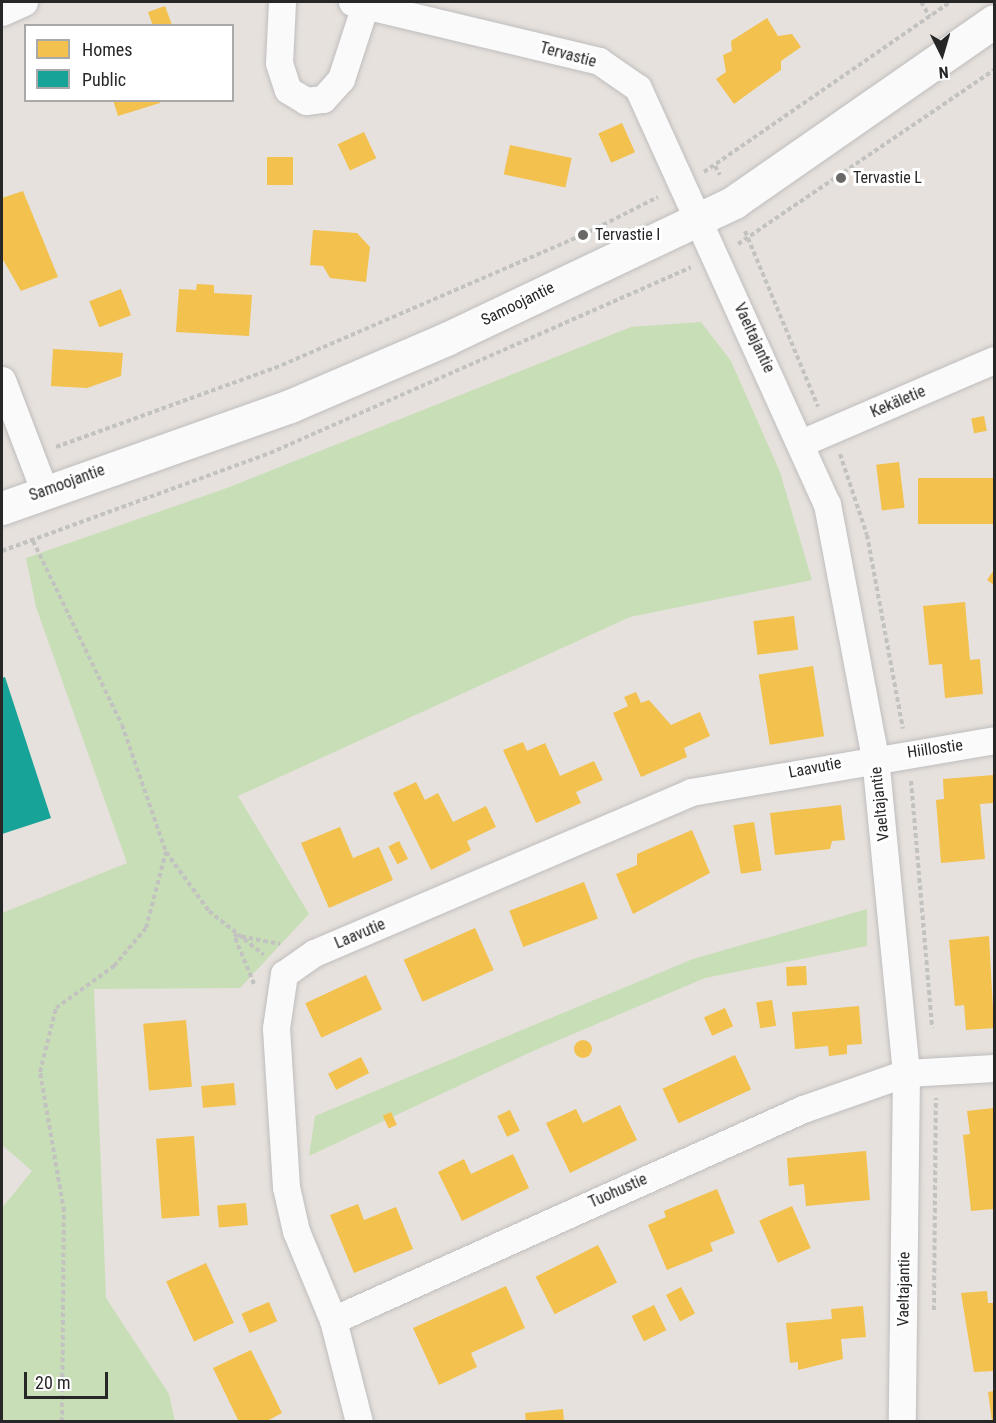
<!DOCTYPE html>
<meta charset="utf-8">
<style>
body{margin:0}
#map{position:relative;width:996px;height:1423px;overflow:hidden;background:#e6e1dc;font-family:"Roboto Condensed",sans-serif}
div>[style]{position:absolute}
.green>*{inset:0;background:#c8deb7}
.homes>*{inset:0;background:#f2c14e;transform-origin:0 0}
.round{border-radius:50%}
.public>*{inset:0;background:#17a398}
.path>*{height:4px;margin-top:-2px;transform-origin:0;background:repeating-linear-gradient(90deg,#c2c2c1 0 4.5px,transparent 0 7.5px)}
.roads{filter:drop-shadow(0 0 2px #bfbdbe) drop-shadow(0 0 2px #bfbdbe)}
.street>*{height:27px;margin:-13.5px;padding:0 13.5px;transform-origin:13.5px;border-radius:13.5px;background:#fbfafa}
.secondary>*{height:33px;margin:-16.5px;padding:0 16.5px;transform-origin:16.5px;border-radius:16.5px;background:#fbfafa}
.dots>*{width:16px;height:16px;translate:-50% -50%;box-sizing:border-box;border:3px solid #fff;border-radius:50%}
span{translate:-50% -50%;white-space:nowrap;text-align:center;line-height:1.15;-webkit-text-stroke:6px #fff;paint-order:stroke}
.street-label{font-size:16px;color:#272727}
.poi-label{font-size:16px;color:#272727}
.left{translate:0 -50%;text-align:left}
.frame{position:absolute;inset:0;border:3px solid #272727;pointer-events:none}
.legend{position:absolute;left:24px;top:24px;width:210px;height:78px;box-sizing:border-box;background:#fff;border:2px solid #a9a9a9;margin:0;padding:8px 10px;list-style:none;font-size:18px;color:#272727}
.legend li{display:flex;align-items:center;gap:12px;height:30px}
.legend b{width:30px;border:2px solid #a9a9a9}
.north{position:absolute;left:912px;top:24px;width:60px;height:60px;-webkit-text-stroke:4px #fff;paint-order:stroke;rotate:175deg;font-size:16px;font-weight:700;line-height:24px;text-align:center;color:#272727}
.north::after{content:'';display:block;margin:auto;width:21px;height:27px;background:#272727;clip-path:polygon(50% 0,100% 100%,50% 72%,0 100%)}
.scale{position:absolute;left:24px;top:1372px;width:84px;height:27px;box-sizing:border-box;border:3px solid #272727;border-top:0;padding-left:8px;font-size:18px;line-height:21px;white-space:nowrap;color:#272727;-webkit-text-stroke:4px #fff;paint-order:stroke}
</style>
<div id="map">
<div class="green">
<div style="clip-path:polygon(701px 322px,731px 361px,780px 472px,812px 580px,630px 617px,238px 796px,309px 914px,240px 988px,94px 989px,106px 1298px,169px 1394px,175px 1421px,2px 1421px,2px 1208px,32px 1171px,2px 1145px,2px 913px,127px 863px,36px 607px,26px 558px,227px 488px,631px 327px)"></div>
<div style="clip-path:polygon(867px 909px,867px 946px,705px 978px,533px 1051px,309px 1156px,315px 1116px,693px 959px)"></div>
</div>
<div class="homes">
<div style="clip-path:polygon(165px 6px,172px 25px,153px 26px,148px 12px)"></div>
<div style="clip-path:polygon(767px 18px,778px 36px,792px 34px,801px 47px,781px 61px,781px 70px,734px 104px,716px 79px,726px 72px,723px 55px,732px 51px,731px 41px)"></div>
<div style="clip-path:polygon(113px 100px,160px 100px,160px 103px,118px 116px)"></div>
<div style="left:622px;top:123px;width:32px;height:26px;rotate:66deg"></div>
<div style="left:364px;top:132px;width:29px;height:29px;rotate:65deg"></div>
<div style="left:510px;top:145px;width:63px;height:30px;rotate:12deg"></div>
<div style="left:293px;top:157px;width:28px;height:26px;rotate:90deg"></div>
<div style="clip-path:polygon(23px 191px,58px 277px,21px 291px,2px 258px,2px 198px)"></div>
<div style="clip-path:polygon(313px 230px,357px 233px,370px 247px,366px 282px,330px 278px,323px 266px,310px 265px)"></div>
<div style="clip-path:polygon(197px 284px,214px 285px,214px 293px,252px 295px,249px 336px,176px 332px,179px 289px,196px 290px)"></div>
<div style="left:121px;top:289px;width:28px;height:34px;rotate:69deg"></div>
<div style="clip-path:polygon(53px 349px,123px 353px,121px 376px,87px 388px,51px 386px)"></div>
<div style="left:984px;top:416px;width:15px;height:13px;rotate:79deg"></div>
<div style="left:899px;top:462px;width:46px;height:23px;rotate:83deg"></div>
<div style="left:994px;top:478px;width:46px;height:76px;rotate:90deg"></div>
<div style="clip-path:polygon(994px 570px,994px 585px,987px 580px)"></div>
<div style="clip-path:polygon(965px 602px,970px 660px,980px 659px,983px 694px,945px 698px,942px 664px,929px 665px,923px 606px)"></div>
<div style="left:794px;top:616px;width:34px;height:41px;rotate:83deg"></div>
<div style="left:813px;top:666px;width:71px;height:55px;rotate:81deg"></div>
<div style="clip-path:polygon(636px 692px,641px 703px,649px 700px,671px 725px,700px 712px,710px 736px,684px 748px,687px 757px,641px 777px,613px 713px,628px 706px,624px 697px)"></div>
<div style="clip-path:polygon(523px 742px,527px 751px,545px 743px,560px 776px,594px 761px,603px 780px,576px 792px,581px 803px,536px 823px,503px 750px)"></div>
<div style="clip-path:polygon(994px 775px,993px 803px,980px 804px,985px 859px,941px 863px,936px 800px,944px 799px,943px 779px)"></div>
<div style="clip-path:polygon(416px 782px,425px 800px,438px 793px,453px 822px,486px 806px,496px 827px,467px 841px,471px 850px,431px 870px,393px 793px)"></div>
<div style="clip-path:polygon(841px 805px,845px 840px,832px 841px,830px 849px,775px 855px,770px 813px)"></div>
<div style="left:754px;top:822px;width:49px;height:21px;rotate:81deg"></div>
<div style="clip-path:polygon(340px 827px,353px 858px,379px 847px,393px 880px,329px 908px,301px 843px)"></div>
<div style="clip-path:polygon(692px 830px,710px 873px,633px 914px,616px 874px,637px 865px,637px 854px)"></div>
<div style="left:399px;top:841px;width:20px;height:12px;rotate:63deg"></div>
<div style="left:584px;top:882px;width:39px;height:80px;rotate:69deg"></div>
<div style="left:475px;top:928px;width:46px;height:78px;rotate:66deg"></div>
<div style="clip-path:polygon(989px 936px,994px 1028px,966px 1030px,964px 1005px,955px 1006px,949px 940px)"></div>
<div style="left:806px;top:966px;width:19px;height:20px;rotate:87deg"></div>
<div style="left:366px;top:975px;width:38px;height:67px;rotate:65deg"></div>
<div style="left:772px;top:1000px;width:26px;height:16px;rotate:81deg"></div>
<div style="clip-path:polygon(859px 1006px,862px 1044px,847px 1045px,847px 1054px,829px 1056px,828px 1046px,795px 1049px,792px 1012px)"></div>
<div style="left:725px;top:1008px;width:20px;height:23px;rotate:66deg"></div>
<div style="left:186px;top:1020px;width:67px;height:43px;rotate:85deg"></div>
<div class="round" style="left:574px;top:1040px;width:18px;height:18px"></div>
<div style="left:735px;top:1055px;width:38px;height:80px;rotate:65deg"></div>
<div style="left:361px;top:1057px;width:18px;height:37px;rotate:63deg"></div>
<div style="left:234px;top:1083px;width:22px;height:33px;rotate:85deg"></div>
<div style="clip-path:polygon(620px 1105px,637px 1140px,570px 1173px,546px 1123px,576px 1109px,583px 1123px)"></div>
<div style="clip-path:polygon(994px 1108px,994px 1209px,971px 1211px,963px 1135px,970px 1134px,967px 1111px)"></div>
<div style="left:510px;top:1110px;width:23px;height:14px;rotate:65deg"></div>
<div style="left:391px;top:1112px;width:14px;height:9px;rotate:65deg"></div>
<div style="left:194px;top:1136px;width:80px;height:38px;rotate:86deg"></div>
<div style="clip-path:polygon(866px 1151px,870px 1200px,806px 1206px,804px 1184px,789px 1186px,787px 1158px)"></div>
<div style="clip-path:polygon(513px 1154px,529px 1188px,462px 1221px,438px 1172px,464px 1159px,471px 1174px)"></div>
<div style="clip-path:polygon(717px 1189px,735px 1233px,710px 1243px,713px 1251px,667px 1270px,648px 1225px,666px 1217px,664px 1211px)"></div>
<div style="left:246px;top:1203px;width:22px;height:29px;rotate:85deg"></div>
<div style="clip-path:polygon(358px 1204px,364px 1220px,396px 1207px,413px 1249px,354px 1273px,330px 1215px)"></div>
<div style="left:792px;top:1206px;width:46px;height:36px;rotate:66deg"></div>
<div style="left:598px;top:1245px;width:42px;height:70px;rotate:63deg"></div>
<div style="left:206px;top:1263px;width:66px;height:44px;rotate:65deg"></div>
<div style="clip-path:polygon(506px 1286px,525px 1328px,471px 1353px,477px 1367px,439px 1385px,413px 1328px)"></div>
<div style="left:681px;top:1287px;width:30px;height:17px;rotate:62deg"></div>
<div style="clip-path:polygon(987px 1291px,988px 1303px,994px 1303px,994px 1371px,974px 1372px,961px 1293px)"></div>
<div style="left:269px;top:1302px;width:21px;height:30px;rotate:67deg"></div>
<div style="left:654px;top:1305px;width:28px;height:25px;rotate:64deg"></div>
<div style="clip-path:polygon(863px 1306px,866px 1337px,841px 1339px,843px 1359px,798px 1370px,798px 1362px,790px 1363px,786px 1323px,832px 1319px,831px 1309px)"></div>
<div style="clip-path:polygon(251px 1350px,282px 1413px,265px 1422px,239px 1422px,213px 1368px)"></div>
<div style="clip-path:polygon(994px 1391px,994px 1422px,992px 1422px,988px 1392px)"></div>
<div style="clip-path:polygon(563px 1409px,564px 1422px,526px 1422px,525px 1413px)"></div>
</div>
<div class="public">
<div style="clip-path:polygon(5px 677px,51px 818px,2px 834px,2px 678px)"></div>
</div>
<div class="path">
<div style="left:921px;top:2px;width:17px;rotate:59deg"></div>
<div style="left:715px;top:166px;width:10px;rotate:61deg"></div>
<div style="left:704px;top:172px;width:299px;rotate:-34.6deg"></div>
<div style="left:745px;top:231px;width:190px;rotate:67.4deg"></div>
<div style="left:738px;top:244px;width:310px;rotate:-34.2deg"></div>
<div style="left:56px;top:447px;width:240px;rotate:-19.9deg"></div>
<div style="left:282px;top:365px;width:328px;rotate:-23.4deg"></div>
<div style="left:583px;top:235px;width:84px;rotate:-26.9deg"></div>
<div style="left:840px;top:454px;width:85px;rotate:71.6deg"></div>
<div style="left:867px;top:535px;width:197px;rotate:79.5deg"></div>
<div style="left:33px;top:541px;width:204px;rotate:64.2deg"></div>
<div style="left:122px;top:725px;width:134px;rotate:70.9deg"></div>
<div style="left:166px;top:852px;width:73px;rotate:53.9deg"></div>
<div style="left:209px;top:911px;width:70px;rotate:38.7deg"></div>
<div style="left:2px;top:551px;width:285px;rotate:-20.1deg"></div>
<div style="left:270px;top:453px;width:460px;rotate:-23.8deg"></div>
<div style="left:911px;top:781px;width:248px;rotate:85.1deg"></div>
<div style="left:254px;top:984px;width:53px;rotate:-112.2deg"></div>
<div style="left:234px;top:935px;width:47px;rotate:11.1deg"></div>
<div style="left:934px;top:1310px;width:212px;rotate:-89.5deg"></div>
<div style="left:62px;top:1422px;width:211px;rotate:-89.5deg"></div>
<div style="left:64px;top:1211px;width:141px;rotate:-99.8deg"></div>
<div style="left:40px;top:1072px;width:66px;rotate:-76deg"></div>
<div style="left:56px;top:1008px;width:72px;rotate:-35.9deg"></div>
<div style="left:114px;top:966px;width:50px;rotate:-49.9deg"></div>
<div style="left:146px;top:928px;width:79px;rotate:-75.3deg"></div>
</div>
<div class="roads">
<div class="street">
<div style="left:282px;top:2px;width:61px;rotate:92.8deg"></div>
<div style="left:279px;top:63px;width:28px;rotate:72deg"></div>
<div style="left:288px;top:90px;width:21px;rotate:31deg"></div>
<div style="left:306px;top:101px;width:17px;rotate:-7deg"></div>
<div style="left:323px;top:99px;width:27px;rotate:-48deg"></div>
<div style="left:341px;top:79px;width:78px;rotate:-72deg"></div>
<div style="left:352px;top:2px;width:254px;rotate:13.4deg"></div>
<div style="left:599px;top:61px;width:47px;rotate:34.7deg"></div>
<div style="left:638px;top:88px;width:457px;rotate:65.6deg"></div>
<div style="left:827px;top:504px;width:258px;rotate:79.3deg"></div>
<div style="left:875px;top:757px;width:318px;rotate:84.4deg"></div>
<div style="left:906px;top:1073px;width:349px;rotate:90.7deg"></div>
<div style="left:2px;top:12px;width:24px;rotate:-24deg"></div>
<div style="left:2px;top:380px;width:118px;rotate:69.1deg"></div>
<div style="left:801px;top:443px;width:210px;rotate:-23.3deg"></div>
<div style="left:333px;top:1320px;width:515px;rotate:-24.18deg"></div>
<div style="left:803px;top:1109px;width:109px;rotate:-19.3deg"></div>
<div style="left:906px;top:1073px;width:88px;rotate:-3.3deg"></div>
<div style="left:359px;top:1422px;width:105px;rotate:-104.3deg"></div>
<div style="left:333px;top:1320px;width:96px;rotate:-112.6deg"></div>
<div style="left:296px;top:1231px;width:45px;rotate:-102.8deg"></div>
<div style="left:286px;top:1187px;width:159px;rotate:-93.6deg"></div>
<div style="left:276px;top:1028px;width:55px;rotate:-81.6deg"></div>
<div style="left:284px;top:974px;width:37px;rotate:-35deg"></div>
<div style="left:314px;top:953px;width:410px;rotate:-23.1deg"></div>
<div style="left:691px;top:792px;width:307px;rotate:-9.7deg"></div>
</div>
<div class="secondary">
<div style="left:2px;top:508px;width:306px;rotate:-19.5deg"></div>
<div style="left:290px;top:406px;width:170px;rotate:-23.2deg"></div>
<div style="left:446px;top:339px;width:319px;rotate:-25.4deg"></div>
<div style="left:734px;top:202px;width:317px;rotate:-34.8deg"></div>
</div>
</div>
<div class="dots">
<div style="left:841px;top:178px;background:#6a6866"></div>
<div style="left:583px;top:235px;background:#6a6866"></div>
</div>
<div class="street-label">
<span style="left:568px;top:55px;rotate:15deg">Tervastie</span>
<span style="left:518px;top:304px;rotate:-26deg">Samoojantie</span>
<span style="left:754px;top:338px;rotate:65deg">Vaeltajantie</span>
<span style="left:898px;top:402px;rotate:-23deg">Kekäletie</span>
<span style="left:67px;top:483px;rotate:-20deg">Samoojantie</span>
<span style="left:935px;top:749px;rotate:-8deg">Hiillostie</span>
<span style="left:815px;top:768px;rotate:-11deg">Laavutie</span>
<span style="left:880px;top:804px;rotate:-96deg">Vaeltajantie</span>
<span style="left:360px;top:934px;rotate:-23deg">Laavutie</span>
<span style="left:618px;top:1191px;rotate:-24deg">Tuohustie</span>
<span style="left:904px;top:1289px;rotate:-89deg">Vaeltajantie</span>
</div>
<div class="poi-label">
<span class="left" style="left:853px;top:178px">Tervastie L</span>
<span class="left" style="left:595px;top:235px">Tervastie I</span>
</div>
<div class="frame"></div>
<ul class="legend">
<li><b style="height:16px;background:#f2c14e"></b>Homes</li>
<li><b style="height:16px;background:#17a398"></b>Public</li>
</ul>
<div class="north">N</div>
<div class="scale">20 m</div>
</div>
